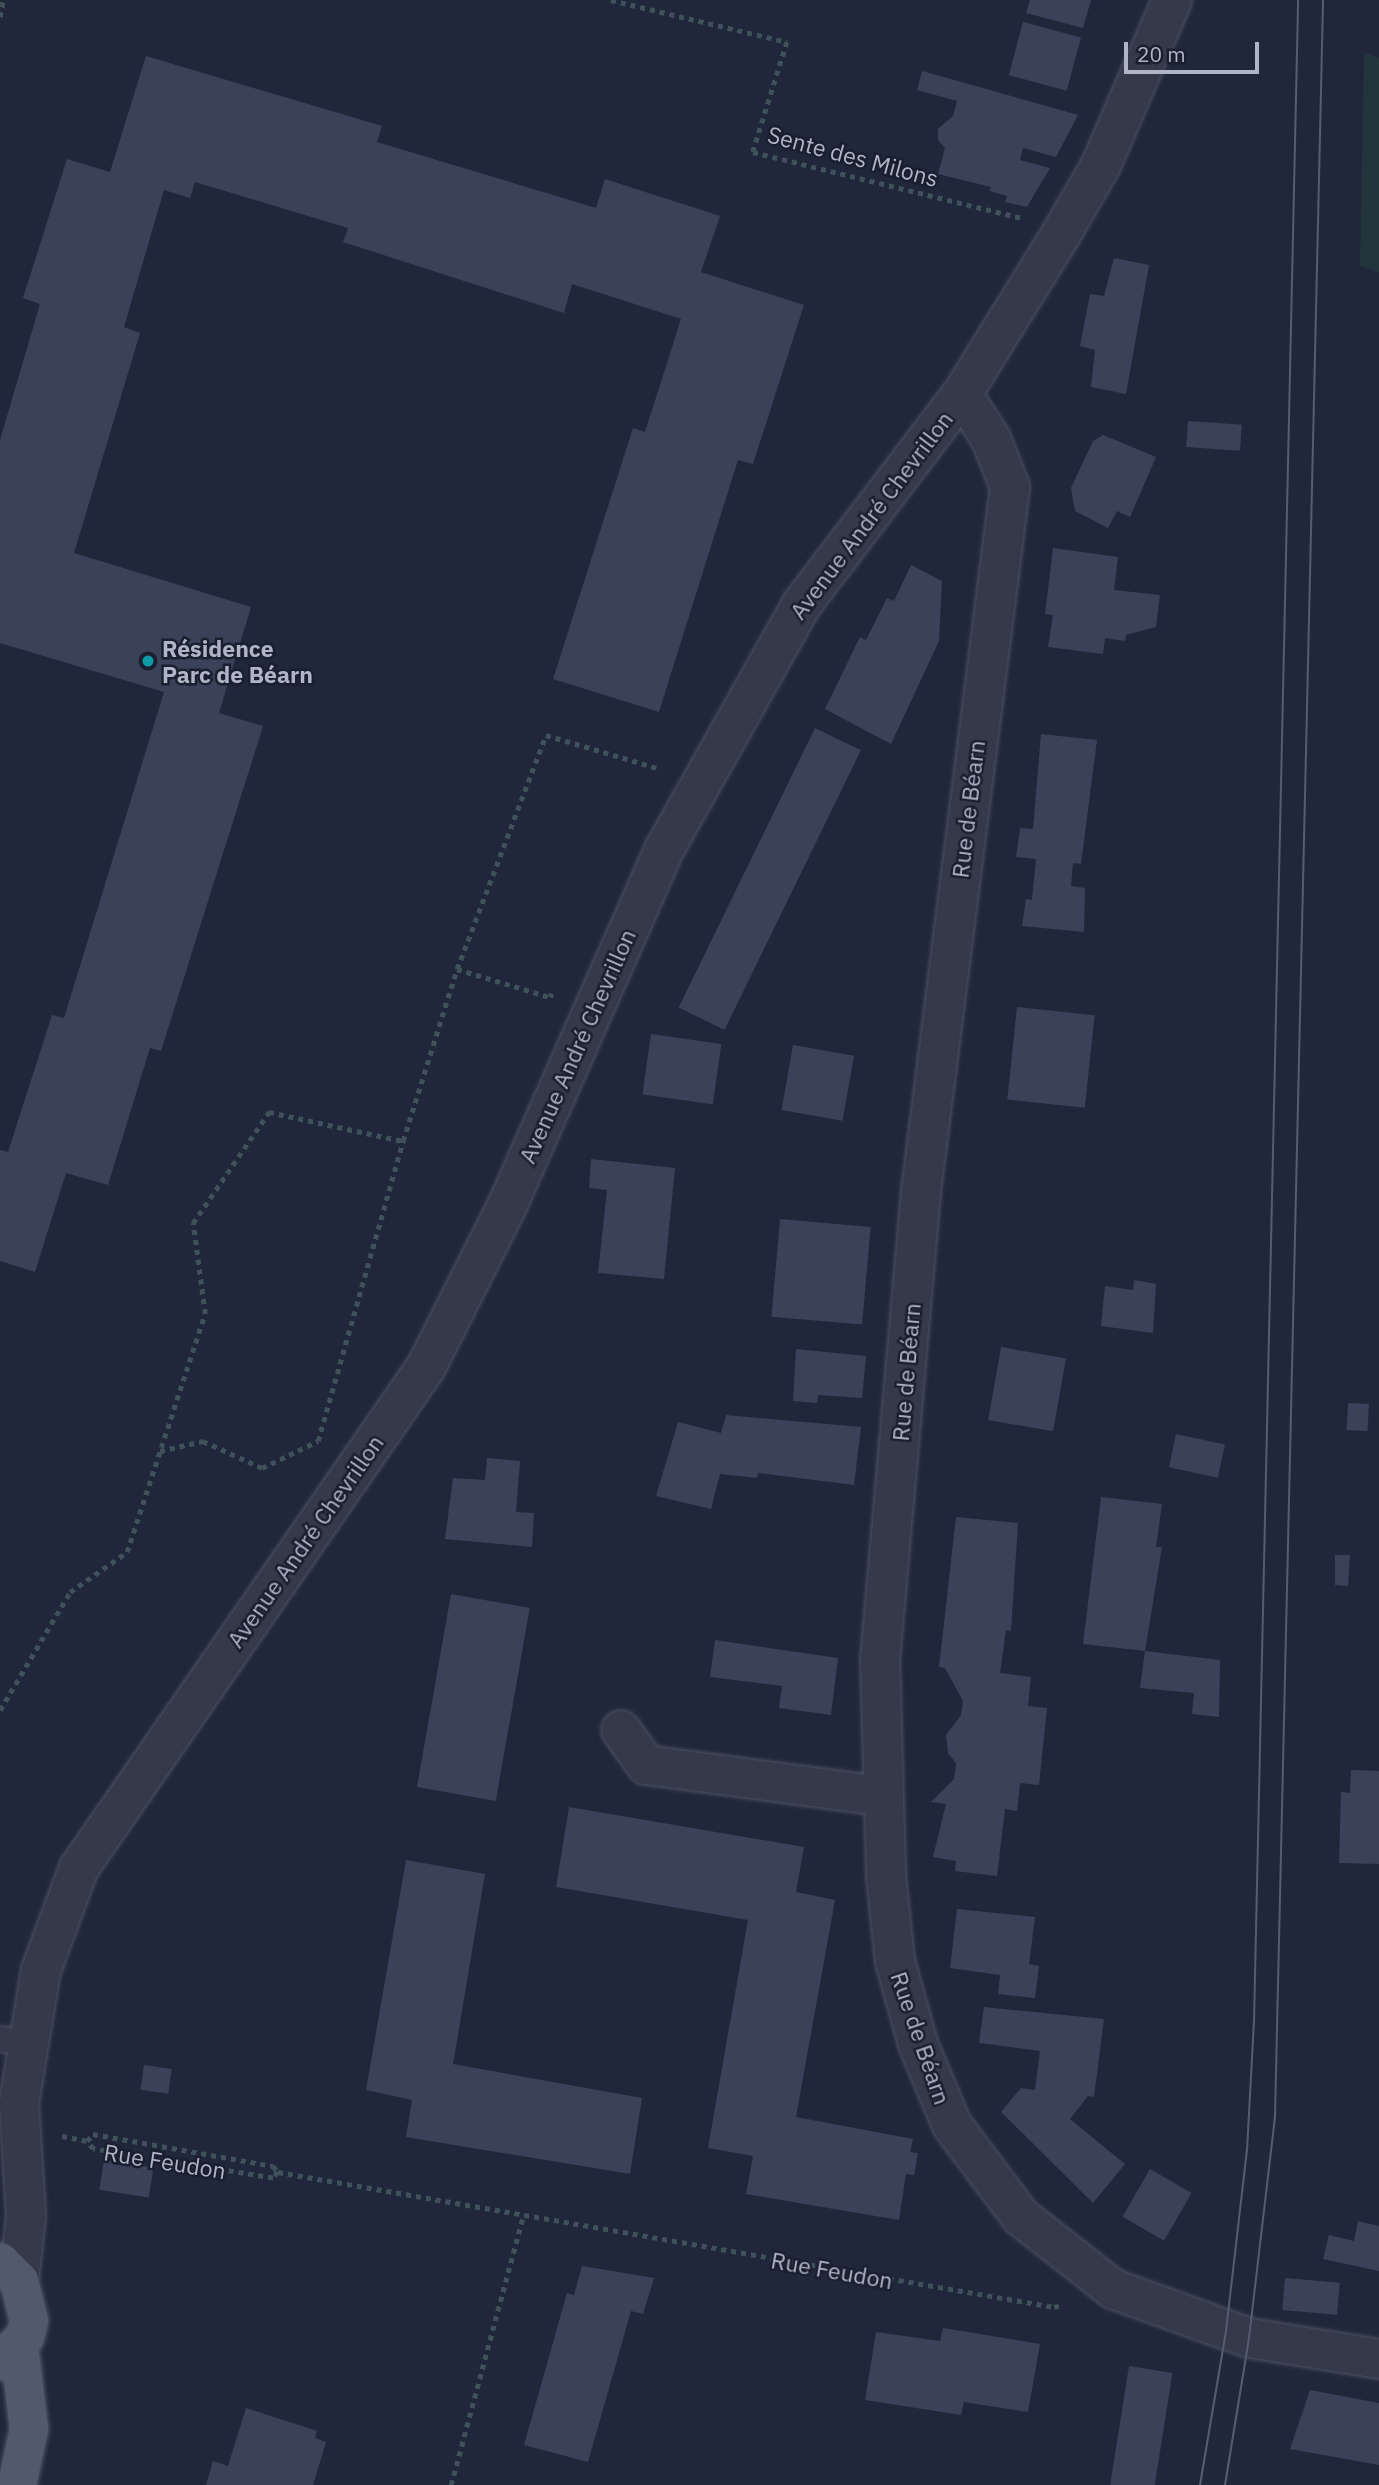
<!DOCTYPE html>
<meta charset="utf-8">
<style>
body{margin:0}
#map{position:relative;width:1379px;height:2485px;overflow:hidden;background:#21273b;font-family:"IBM Plex Sans",sans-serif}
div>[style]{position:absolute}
.green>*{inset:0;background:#23353c}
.building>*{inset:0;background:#3a4259;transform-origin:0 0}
.path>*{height:4.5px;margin-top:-2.25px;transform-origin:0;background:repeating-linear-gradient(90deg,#405259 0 5px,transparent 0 10px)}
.roads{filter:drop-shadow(0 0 2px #4c5263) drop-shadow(0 0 2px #4c5263)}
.lane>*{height:24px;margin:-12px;padding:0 12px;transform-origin:12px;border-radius:12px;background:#353a4b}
.street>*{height:38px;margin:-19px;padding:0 19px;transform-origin:19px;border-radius:19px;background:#353a4b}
.primary>*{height:38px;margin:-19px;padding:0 19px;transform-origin:19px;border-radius:19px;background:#52596b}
.tram>*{height:2px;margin:-1px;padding:0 1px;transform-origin:1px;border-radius:1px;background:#565d72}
.dots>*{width:19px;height:19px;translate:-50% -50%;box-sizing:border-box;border:4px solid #1a1f30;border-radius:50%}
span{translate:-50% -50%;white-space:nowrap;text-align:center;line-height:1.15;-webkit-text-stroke:5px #1a1f30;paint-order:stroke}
.street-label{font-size:23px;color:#afb5c7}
.poi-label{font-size:23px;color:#afb5c7;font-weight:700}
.left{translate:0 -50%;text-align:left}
.scale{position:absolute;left:1124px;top:42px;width:135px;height:32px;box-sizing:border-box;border:4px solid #afb5c7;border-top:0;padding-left:9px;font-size:21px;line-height:24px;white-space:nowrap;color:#afb5c7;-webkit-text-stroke:5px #1a1f30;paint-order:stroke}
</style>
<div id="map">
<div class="green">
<div style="clip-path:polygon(1364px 52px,1379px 58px,1379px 272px,1360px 266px)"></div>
</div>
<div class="building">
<div style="clip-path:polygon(1030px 0,1091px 0,1083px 28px,1026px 13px)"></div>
<div style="left:1023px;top:22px;width:60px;height:55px;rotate:15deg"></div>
<div style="clip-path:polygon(146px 56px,382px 126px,377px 142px,596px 208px,605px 179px,720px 216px,701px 272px,804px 305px,753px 464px,738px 460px,659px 712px,553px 679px,633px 428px,645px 432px,681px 319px,572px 284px,564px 313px,343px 242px,348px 228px,195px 182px,190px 198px,164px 190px,124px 327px,140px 333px,74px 553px,251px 607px,219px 713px,263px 726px,161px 1051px,150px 1048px,108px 1185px,66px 1173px,35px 1272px,0 1261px,0 1150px,8px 1152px,52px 1015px,64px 1018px,164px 692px,0 643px,0 440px,40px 304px,23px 298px,67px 159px,110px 172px)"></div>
<div style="clip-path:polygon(922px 71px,1078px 115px,1056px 157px,1023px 148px,1020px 160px,1050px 168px,1027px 207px,1005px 202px,1007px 196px,990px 191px,991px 187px,938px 174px,945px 148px,938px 140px,938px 129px,953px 116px,957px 101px,917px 90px)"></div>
<div style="clip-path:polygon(1114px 258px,1149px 265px,1126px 394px,1091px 387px,1095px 350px,1080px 346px,1090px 294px,1104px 296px)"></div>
<div style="left:1188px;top:421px;width:54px;height:26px;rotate:4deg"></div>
<div style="clip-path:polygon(1103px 435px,1156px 457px,1130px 517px,1117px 511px,1108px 528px,1075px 511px,1071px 488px,1093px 441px)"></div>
<div style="clip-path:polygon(1053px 548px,1118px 557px,1114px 590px,1160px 595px,1156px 627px,1126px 635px,1125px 641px,1105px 638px,1103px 654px,1048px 647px,1053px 615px,1045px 614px)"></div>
<div style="clip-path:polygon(911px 565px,942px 581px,939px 641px,891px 744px,825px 709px,860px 637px,866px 640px,887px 598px,894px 601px)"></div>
<div style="left:815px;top:728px;width:51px;height:311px;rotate:26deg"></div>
<div style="clip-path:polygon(1041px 734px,1097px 740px,1081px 864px,1073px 863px,1071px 886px,1085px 888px,1084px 932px,1022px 926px,1026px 899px,1032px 900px,1036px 859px,1016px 857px,1020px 828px,1033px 829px)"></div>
<div style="left:1017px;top:1007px;width:78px;height:93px;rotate:6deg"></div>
<div style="left:651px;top:1034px;width:71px;height:61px;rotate:8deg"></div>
<div style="left:793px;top:1045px;width:62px;height:66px;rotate:10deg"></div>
<div style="clip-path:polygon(591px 1159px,675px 1168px,664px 1279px,598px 1273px,607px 1190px,589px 1188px)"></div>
<div style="left:780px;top:1219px;width:91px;height:98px;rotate:5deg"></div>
<div style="clip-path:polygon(1134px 1280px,1156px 1284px,1153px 1333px,1101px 1326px,1105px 1286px,1133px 1290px)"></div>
<div style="left:1001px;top:1347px;width:66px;height:74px;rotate:10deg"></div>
<div style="clip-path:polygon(796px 1349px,866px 1356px,862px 1398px,818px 1395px,817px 1403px,793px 1401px)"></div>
<div style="left:1348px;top:1403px;width:21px;height:27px;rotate:3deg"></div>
<div style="clip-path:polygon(726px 1415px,861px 1427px,854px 1485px,758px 1473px,757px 1478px,720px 1474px,711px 1509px,656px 1496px,678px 1422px,721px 1433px)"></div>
<div style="left:1176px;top:1434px;width:50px;height:34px;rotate:12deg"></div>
<div style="clip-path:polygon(487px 1458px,520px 1461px,516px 1512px,534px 1513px,532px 1547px,445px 1539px,453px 1478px,485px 1480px)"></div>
<div style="clip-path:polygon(1101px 1497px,1162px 1504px,1156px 1547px,1162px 1547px,1145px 1651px,1083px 1644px)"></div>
<div style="clip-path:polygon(956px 1517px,1018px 1523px,1011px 1631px,1006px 1630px,1000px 1673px,1031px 1677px,1028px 1706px,1047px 1708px,1039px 1785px,1020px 1783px,1017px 1811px,1005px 1809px,997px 1876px,955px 1871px,956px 1861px,933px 1857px,946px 1804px,931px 1802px,954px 1779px,956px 1763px,948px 1753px,946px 1735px,961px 1715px,963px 1701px,945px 1668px,939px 1667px)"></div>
<div style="clip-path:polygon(1335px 1555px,1350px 1555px,1348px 1586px,1335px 1585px)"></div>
<div style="left:451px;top:1594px;width:80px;height:196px;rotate:10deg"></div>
<div style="clip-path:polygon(715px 1640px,838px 1658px,831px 1715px,779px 1708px,782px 1686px,710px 1677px)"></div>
<div style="clip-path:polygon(1145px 1651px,1220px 1660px,1219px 1717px,1192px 1714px,1194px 1693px,1140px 1688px)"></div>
<div style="clip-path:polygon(1351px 1770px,1379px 1771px,1379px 1864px,1339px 1863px,1341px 1792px,1350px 1793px)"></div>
<div style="clip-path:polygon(569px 1807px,804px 1847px,796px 1892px,835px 1900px,796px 2117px,913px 2139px,910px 2152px,918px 2153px,914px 2175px,906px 2174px,899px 2220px,746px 2194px,753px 2156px,708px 2148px,748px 1920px,556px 1887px)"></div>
<div style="clip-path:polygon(406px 1860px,485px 1874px,453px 2064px,642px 2098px,630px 2174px,406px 2137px,412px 2100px,366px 2090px)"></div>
<div style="clip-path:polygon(957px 1909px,1035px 1917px,1029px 1964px,1039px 1966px,1035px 1998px,998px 1994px,1000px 1975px,950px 1968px)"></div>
<div style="clip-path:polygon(984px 2007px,1104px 2019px,1094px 2097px,1088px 2096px,1070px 2119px,1125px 2164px,1093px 2203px,1001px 2112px,1021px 2088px,1035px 2090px,1040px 2051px,979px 2043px)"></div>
<div style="left:144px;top:2065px;width:28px;height:25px;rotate:8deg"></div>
<div style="left:104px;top:2160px;width:50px;height:30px;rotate:9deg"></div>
<div style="left:1150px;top:2169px;width:48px;height:55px;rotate:30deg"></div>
<div style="clip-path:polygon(1358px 2221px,1379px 2226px,1379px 2271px,1323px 2259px,1329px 2235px,1354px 2241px)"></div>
<div style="clip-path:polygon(582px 2266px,654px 2278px,643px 2314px,631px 2311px,588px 2462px,524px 2445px,567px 2293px,574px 2295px)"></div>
<div style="left:1285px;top:2278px;width:55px;height:32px;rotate:5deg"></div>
<div style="clip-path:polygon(943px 2328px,1040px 2344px,1028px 2412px,964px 2402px,961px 2415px,865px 2400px,876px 2332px,940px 2341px)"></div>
<div style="left:1129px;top:2366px;width:44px;height:121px;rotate:9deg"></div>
<div style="clip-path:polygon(1310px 2390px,1379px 2403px,1379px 2465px,1290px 2449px)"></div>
<div style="clip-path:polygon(246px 2408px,317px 2431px,315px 2438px,326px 2442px,313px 2485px,206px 2485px,213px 2461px,228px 2466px)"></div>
</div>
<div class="path">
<div style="left:611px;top:0;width:181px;rotate:13.4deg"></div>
<div style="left:787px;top:42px;width:115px;rotate:107.2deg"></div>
<div style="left:753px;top:152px;width:276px;rotate:13.8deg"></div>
<div style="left:0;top:17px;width:17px;rotate:-80deg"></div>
<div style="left:457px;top:969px;width:97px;rotate:16.8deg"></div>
<div style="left:550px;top:997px;width:4px;rotate:-63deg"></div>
<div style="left:160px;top:1451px;width:44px;rotate:-13.1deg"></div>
<div style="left:203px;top:1441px;width:65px;rotate:24.6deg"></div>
<div style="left:262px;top:1468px;width:62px;rotate:-25.7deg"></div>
<div style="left:318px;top:1441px;width:312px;rotate:-74.2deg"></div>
<div style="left:0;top:1710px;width:137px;rotate:-59.3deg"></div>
<div style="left:70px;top:1592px;width:70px;rotate:-35.1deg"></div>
<div style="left:127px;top:1552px;width:250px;rotate:-71.9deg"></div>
<div style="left:205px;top:1314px;width:92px;rotate:-97.5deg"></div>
<div style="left:193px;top:1223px;width:135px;rotate:-55.6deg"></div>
<div style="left:269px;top:1112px;width:137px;rotate:12.2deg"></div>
<div style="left:403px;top:1141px;width:180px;rotate:-72.6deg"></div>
<div style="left:457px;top:969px;width:250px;rotate:-69.2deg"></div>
<div style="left:546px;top:735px;width:120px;rotate:16.5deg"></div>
<div style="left:93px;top:2134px;width:183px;rotate:10.1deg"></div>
<div style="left:273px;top:2166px;width:8px;rotate:50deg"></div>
<div style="left:278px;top:2172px;width:8px;rotate:130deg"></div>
<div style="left:273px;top:2178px;width:182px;rotate:-170.8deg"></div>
<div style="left:93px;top:2149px;width:10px;rotate:-127deg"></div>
<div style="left:87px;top:2141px;width:9px;rotate:-49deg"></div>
<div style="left:62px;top:2136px;width:25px;rotate:11deg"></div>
<div style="left:278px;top:2172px;width:788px;rotate:9.87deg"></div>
<div style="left:1054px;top:2307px;width:8px;rotate:-14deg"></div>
<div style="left:451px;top:2485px;width:278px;rotate:-75deg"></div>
</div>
<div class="roads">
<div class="lane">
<div style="left:0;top:2039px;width:29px;rotate:8deg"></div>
</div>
<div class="street">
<div style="left:962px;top:394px;width:54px;rotate:57.2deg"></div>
<div style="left:991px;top:439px;width:52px;rotate:68.4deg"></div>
<div style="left:1010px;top:487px;width:711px;rotate:97.2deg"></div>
<div style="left:921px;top:1192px;width:467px;rotate:95deg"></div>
<div style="left:880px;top:1657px;width:219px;rotate:88.4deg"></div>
<div style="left:886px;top:1876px;width:85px;rotate:84deg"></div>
<div style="left:895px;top:1961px;width:86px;rotate:74.5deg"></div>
<div style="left:918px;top:2044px;width:88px;rotate:67.2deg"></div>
<div style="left:952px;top:2125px;width:115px;rotate:53.1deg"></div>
<div style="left:1021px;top:2217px;width:117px;rotate:38deg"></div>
<div style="left:1113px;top:2289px;width:145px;rotate:19.8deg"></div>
<div style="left:1249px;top:2338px;width:132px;rotate:9.2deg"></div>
<div style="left:621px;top:1730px;width:43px;rotate:54.5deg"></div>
<div style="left:646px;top:1765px;width:238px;rotate:7.5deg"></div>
<div style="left:19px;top:2281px;width:66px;rotate:-83.9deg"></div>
<div style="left:26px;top:2215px;width:112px;rotate:-93.6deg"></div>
<div style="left:19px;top:2103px;width:135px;rotate:-80.6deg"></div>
<div style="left:41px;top:1970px;width:109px;rotate:-69.6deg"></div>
<div style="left:79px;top:1868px;width:609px;rotate:-55.29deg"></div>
<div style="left:426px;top:1367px;width:180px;rotate:-63.3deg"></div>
<div style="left:507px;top:1206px;width:391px;rotate:-66.2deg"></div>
<div style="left:665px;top:848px;width:280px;rotate:-60.7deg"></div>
<div style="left:802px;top:604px;width:264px;rotate:-52.7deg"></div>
<div style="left:962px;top:394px;width:186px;rotate:-58.2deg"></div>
<div style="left:1060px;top:236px;width:82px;rotate:-60deg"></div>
<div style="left:1101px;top:165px;width:180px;rotate:-66.7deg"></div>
</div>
<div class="primary">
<div style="left:0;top:2262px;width:27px;rotate:45deg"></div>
<div style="left:19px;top:2281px;width:41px;rotate:76deg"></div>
<div style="left:29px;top:2321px;width:16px;rotate:104deg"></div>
<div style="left:25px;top:2337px;width:35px;rotate:136deg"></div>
<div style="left:17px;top:2485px;width:57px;rotate:-77.9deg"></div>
<div style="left:29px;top:2429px;width:85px;rotate:-96.8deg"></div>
</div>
</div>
<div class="tram">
<div style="left:1200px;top:2485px;width:156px;rotate:-80.4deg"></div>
<div style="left:1226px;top:2331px;width:182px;rotate:-83.4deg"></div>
<div style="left:1247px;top:2150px;width:128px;rotate:-86.9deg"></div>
<div style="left:1254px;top:2022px;width:2022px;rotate:-88.75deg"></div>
<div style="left:1225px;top:2485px;width:149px;rotate:-80.7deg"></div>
<div style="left:1249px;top:2338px;width:223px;rotate:-83.3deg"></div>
<div style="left:1275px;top:2117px;width:2118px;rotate:-88.7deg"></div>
</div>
<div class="dots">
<div style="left:148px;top:661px;background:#0f9aa8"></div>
</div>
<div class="street-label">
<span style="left:853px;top:156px;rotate:15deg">Sente des Milons</span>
<span style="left:871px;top:515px;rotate:-53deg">Avenue André Chevrillon</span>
<span style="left:968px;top:809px;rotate:-83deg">Rue de Béarn</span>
<span style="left:577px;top:1046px;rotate:-66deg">Avenue André Chevrillon</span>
<span style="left:906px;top:1372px;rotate:-85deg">Rue de Béarn</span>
<span style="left:305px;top:1541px;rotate:-55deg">Avenue André Chevrillon</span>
<span style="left:921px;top:2038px;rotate:71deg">Rue de Béarn</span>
<span style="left:165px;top:2161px;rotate:9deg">Rue Feudon</span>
<span style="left:832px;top:2270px;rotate:10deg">Rue Feudon</span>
</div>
<div class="poi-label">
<span class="left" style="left:162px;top:661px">Résidence<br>Parc de Béarn</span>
</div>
<div class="scale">20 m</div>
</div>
